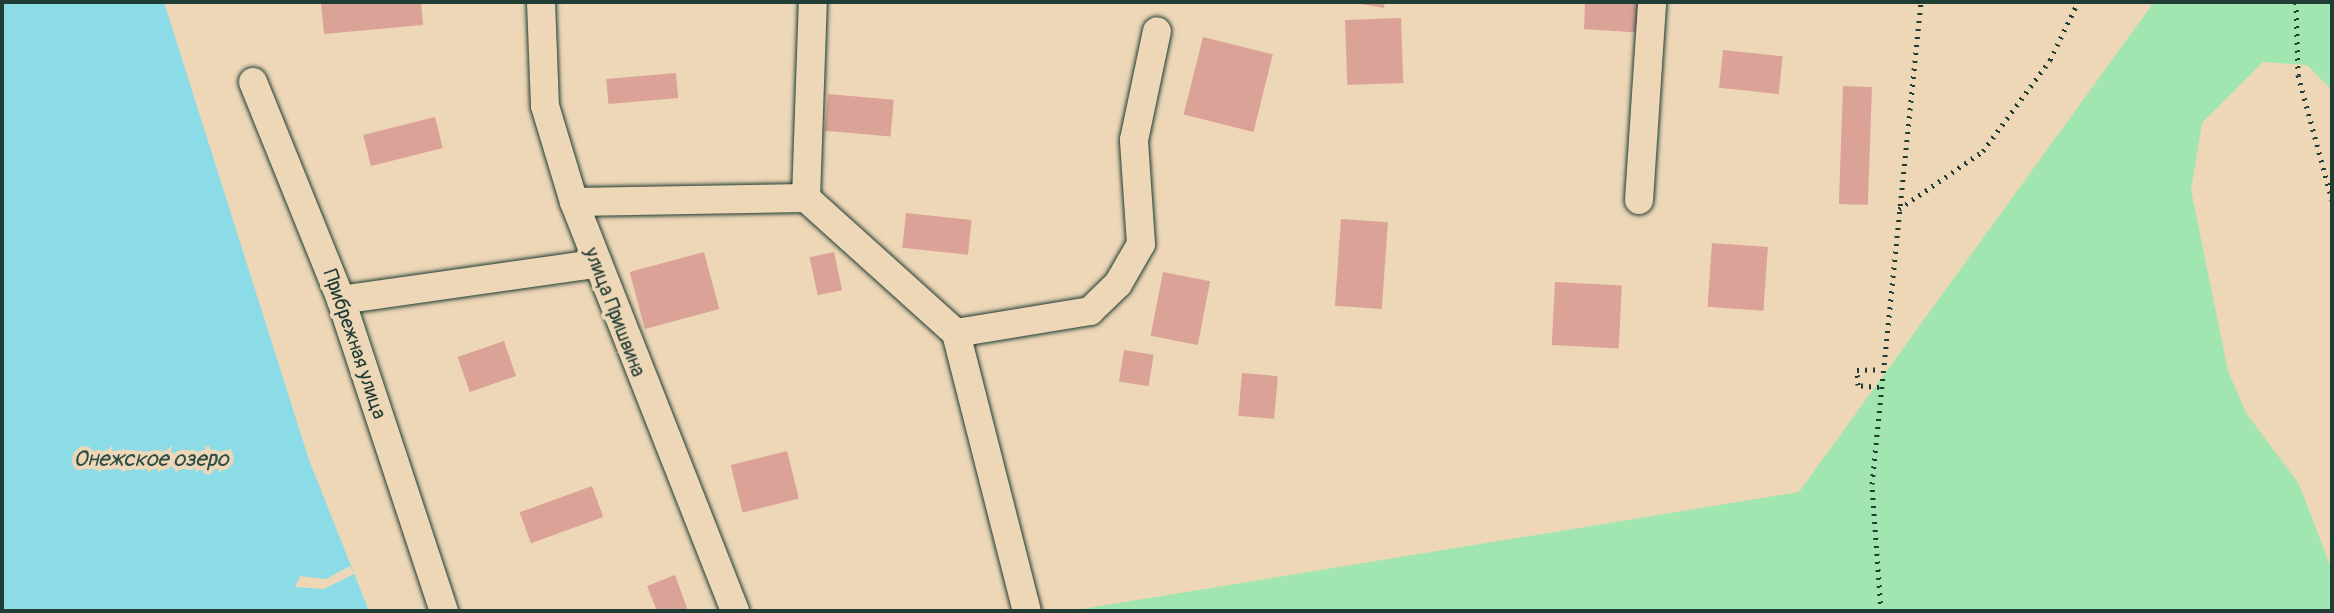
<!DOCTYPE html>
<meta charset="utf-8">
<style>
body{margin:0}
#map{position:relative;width:2334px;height:613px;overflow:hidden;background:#eed7b7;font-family:Pangolin,sans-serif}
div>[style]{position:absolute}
.green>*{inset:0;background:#a1e5b1}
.water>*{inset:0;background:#8bdce6}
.pier>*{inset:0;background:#eed7b7}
.building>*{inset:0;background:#dba297;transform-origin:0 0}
.path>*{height:5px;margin-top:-2.5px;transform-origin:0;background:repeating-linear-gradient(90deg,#1f3d34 0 2px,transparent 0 8px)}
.roads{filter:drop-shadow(0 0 2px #1f3d34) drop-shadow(0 0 2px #1f3d34)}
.minor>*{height:28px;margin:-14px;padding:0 14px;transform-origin:14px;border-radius:14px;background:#eed7b7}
span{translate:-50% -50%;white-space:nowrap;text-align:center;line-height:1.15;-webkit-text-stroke:8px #eed7b7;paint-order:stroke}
.street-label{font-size:20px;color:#1f3d34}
.water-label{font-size:22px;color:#2a4d46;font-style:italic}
.frame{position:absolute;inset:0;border:4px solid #1f3d34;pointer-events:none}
</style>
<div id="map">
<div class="green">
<div style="clip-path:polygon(2154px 2px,2332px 2px,2332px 90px,2307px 65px,2263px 62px,2202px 123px,2191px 190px,2228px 371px,2246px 413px,2299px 484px,2332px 570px,2332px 611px,1070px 611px,1799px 492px)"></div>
</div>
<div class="water">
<div style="clip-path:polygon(2px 2px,164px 2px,309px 460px,369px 611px,2px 611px)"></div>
</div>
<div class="pier">
<div style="clip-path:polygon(350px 566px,354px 574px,324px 589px,295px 587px,300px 576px,326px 579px)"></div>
</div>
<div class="building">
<div style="clip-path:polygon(335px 2px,421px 2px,423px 25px,324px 34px,321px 3px)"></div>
<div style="clip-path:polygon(1350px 2px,1385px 2px,1384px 8px)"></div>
<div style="clip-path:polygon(1585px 2px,1647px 2px,1645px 33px,1584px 29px)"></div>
<div style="left:1401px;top:18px;width:65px;height:56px;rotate:88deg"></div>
<div style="left:1203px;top:37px;width:72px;height:80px;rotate:14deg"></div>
<div style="left:1723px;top:50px;width:60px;height:38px;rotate:6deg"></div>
<div style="left:676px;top:73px;width:25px;height:70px;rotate:85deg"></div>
<div style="left:1843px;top:86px;width:29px;height:118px;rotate:2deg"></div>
<div style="left:828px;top:94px;width:66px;height:37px;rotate:5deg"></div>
<div style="left:435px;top:117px;width:32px;height:74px;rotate:76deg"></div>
<div style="left:906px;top:213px;width:66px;height:35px;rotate:6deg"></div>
<div style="left:1341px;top:219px;width:47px;height:87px;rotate:4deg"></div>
<div style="left:1712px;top:243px;width:56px;height:64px;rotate:4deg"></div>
<div style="left:704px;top:252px;width:59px;height:77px;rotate:75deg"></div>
<div style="left:834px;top:252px;width:39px;height:25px;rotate:78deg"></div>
<div style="left:1163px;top:272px;width:48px;height:65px;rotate:11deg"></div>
<div style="left:1555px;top:282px;width:67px;height:63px;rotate:3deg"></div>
<div style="left:504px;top:341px;width:37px;height:49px;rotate:71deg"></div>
<div style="left:1124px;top:350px;width:30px;height:32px;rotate:9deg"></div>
<div style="left:1242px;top:373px;width:36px;height:43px;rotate:5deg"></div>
<div style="left:787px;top:451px;width:49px;height:58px;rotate:76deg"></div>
<div style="left:592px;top:486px;width:33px;height:77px;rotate:70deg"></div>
<div style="clip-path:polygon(675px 575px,688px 611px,657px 611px,647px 586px)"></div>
</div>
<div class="path">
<div style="left:2296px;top:2px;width:73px;rotate:88.4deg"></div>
<div style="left:2298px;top:75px;width:130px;rotate:74.8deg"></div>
<div style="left:1899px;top:209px;width:102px;rotate:-34.6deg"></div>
<div style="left:1983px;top:151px;width:113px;rotate:-53.6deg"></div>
<div style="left:2050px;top:60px;width:64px;rotate:-64.2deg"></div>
<div style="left:1879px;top:387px;width:21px;rotate:-175deg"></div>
<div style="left:1858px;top:385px;width:15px;rotate:-94deg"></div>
<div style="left:1857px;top:370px;width:23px;rotate:-2deg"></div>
<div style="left:1881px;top:611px;width:127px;rotate:-94.1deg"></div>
<div style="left:1872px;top:484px;width:484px;rotate:-84.2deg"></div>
</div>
<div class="roads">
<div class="minor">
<div style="left:541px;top:2px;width:104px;rotate:87.8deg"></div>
<div style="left:545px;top:106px;width:100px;rotate:73.2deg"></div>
<div style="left:574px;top:202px;width:440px;rotate:68.5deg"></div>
<div style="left:253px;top:82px;width:235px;rotate:68deg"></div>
<div style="left:341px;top:300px;width:328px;rotate:71.7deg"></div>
<div style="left:806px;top:198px;width:196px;rotate:-88deg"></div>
<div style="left:1639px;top:200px;width:198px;rotate:-86.2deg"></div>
<div style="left:574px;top:202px;width:232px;rotate:-1deg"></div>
<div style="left:806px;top:198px;width:202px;rotate:42deg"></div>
<div style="left:956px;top:333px;width:287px;rotate:75.7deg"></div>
<div style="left:341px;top:300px;width:257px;rotate:-8.1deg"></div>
<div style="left:956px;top:333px;width:136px;rotate:-9.3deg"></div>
<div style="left:1090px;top:311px;width:39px;rotate:-44deg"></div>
<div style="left:1118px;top:284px;width:46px;rotate:-60.1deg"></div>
<div style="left:1141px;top:244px;width:104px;rotate:-93.9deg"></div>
<div style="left:1134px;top:140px;width:111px;rotate:-78.1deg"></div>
</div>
</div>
<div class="street-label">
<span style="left:615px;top:312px;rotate:69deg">улица Пришвина</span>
<span style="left:355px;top:344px;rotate:71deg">Прибрежная улица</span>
</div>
<div class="water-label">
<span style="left:151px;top:460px">Онежское озеро</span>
</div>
<div class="frame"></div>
</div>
